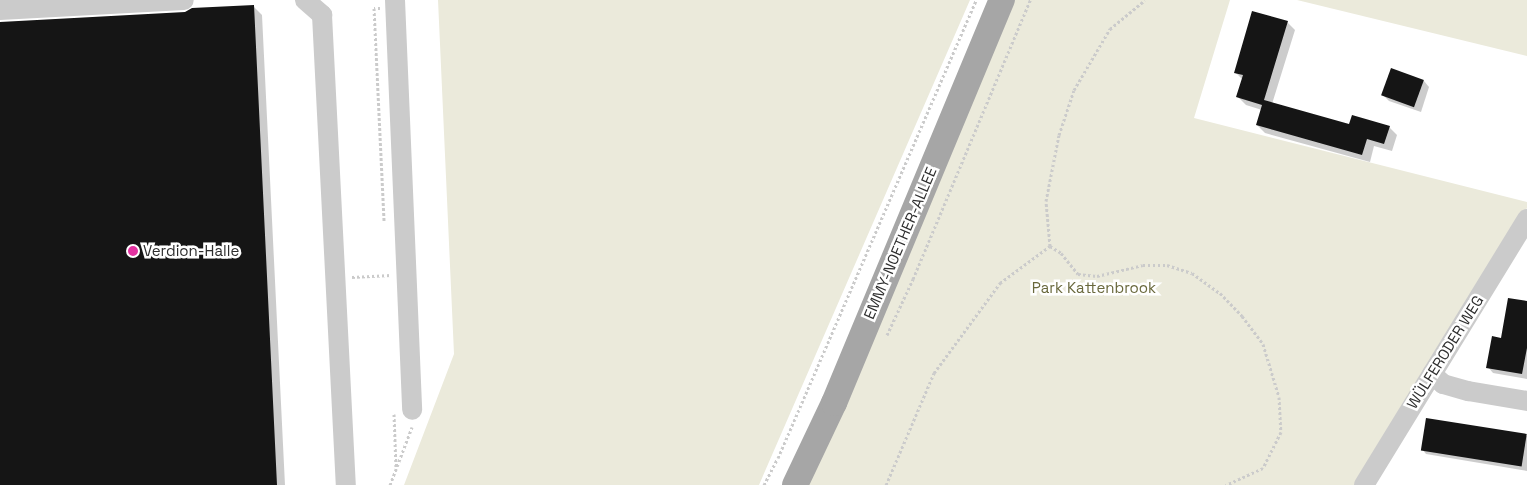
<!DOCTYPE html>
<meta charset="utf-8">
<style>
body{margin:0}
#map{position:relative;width:1527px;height:485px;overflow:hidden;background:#fff;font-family:"Space Grotesk",sans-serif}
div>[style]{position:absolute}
.green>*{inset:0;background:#ebeadb}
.shadow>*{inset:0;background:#0003}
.building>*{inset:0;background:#151515;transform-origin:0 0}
.path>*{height:3px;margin-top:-1.5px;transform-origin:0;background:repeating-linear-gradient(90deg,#cbcbcb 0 2.5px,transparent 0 5px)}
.minor>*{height:20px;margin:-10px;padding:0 10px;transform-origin:10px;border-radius:10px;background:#cbcbcb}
.major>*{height:26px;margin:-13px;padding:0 13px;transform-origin:13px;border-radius:13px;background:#a6a6a6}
.dots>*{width:14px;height:14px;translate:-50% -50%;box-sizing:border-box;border:2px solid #fff;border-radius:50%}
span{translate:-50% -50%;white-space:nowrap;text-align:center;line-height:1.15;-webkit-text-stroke:5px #fff;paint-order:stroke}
.street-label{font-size:15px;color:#2e2e2e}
.poi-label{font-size:15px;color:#2e2e2e}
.left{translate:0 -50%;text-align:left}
.park-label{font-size:15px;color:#69683c}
</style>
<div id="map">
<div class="green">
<div style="clip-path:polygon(438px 0,970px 0,759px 485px,404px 485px,454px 354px)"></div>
<div style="clip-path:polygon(1003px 0,1230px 0,1194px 118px,1527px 202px,1527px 208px,1359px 485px,795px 485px)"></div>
<div style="clip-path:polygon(1297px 0,1527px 0,1527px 56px)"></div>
</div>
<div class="shadow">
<div style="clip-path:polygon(254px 7px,262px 15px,285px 485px,0 485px,0 23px,185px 13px)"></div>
<div style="clip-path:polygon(1287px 22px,1295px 30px,1272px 104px,1350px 126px,1389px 127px,1397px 135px,1392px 151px,1374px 146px,1370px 162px,1265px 133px,1257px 125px,1262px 110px,1246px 105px,1238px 97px,1243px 80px,1235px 72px)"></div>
<div style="clip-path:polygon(1392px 70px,1424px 81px,1429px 87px,1421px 112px,1389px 101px,1383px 95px)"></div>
<div style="clip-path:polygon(1527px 303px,1527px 379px,1493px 373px,1488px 367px,1502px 339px)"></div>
<div style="clip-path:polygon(1527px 436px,1527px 471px,1426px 454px,1422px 449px)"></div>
</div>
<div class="building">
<div style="clip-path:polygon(254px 5px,277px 485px,0 485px,0 22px,185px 12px,192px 8px)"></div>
<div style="clip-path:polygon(1252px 11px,1288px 21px,1264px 100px,1349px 124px,1352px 115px,1390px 126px,1384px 144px,1367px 139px,1362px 155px,1256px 125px,1262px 105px,1236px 97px,1243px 75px,1234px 73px)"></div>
<div style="left:1391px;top:68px;width:35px;height:29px;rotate:20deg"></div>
<div style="clip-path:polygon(1508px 298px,1527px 301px,1527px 348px,1522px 374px,1486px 368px,1492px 336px,1501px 338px)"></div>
<div style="left:1426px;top:418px;width:102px;height:33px;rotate:9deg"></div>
</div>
<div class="path">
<div style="left:380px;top:8px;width:6px;rotate:180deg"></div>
<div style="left:374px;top:8px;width:213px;rotate:87.3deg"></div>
<div style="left:1050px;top:246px;width:13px;rotate:32deg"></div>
<div style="left:1061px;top:253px;width:27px;rotate:51deg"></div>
<div style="left:1078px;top:274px;width:19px;rotate:6deg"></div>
<div style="left:1097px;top:276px;width:47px;rotate:-13.4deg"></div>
<div style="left:1143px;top:265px;width:24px"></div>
<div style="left:1167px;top:265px;width:26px;rotate:18deg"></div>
<div style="left:1192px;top:273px;width:34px;rotate:36deg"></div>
<div style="left:1220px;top:293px;width:32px;rotate:46deg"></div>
<div style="left:1242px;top:316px;width:35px;rotate:53deg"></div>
<div style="left:1263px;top:344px;width:55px;rotate:73.2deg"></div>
<div style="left:1279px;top:397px;width:35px;rotate:87deg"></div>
<div style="left:1281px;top:432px;width:40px;rotate:116.6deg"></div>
<div style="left:1263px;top:468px;width:41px;rotate:155.3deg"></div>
<div style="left:352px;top:277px;width:39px;rotate:-3deg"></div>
<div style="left:887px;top:335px;width:62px;rotate:-65.1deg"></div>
<div style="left:913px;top:279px;width:303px;rotate:-67.2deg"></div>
<div style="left:394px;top:414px;width:55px;rotate:87.9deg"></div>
<div style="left:390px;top:485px;width:62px;rotate:-69.2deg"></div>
<div style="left:764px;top:485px;width:30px;rotate:-63deg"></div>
<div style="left:778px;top:458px;width:499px;rotate:-66.6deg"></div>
<div style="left:886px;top:485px;width:122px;rotate:-66.8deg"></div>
<div style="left:934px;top:373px;width:112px;rotate:-53.7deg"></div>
<div style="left:1000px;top:283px;width:62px;rotate:-36.5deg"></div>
<div style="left:1050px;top:246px;width:45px;rotate:-95.1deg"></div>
<div style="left:1046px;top:201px;width:67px;rotate:-78.9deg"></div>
<div style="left:1059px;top:135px;width:47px;rotate:-71.6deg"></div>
<div style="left:1074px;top:90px;width:71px;rotate:-59.5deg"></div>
<div style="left:1110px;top:29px;width:45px;rotate:-39.6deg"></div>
</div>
<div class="minor">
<div style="left:305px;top:0;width:23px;rotate:41deg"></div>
<div style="left:322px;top:15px;width:471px;rotate:87.1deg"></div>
<div style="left:395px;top:0;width:410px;rotate:87.6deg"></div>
<div style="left:0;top:10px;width:184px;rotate:-3.1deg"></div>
<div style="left:1432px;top:374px;width:15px;rotate:42deg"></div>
<div style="left:1443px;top:384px;width:26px;rotate:16deg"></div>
<div style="left:1468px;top:391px;width:60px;rotate:9.6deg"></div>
<div style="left:1364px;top:485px;width:312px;rotate:-58.5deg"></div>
</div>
<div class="major">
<div style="left:795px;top:485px;width:91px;rotate:-64.6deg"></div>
<div style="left:834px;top:403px;width:437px;rotate:-67.4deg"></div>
</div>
<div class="dots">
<div style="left:133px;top:251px;background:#e331a0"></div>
</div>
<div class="street-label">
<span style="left:900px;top:243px;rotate:-67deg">EMMY-NOETHER-ALLEE</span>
<span style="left:1445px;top:352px;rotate:-58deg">WÜLFERODER WEG</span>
</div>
<div class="poi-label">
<span class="left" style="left:143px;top:251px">Verdion-Halle</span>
</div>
<div class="park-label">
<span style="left:1094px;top:288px">Park Kattenbrook</span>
</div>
</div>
